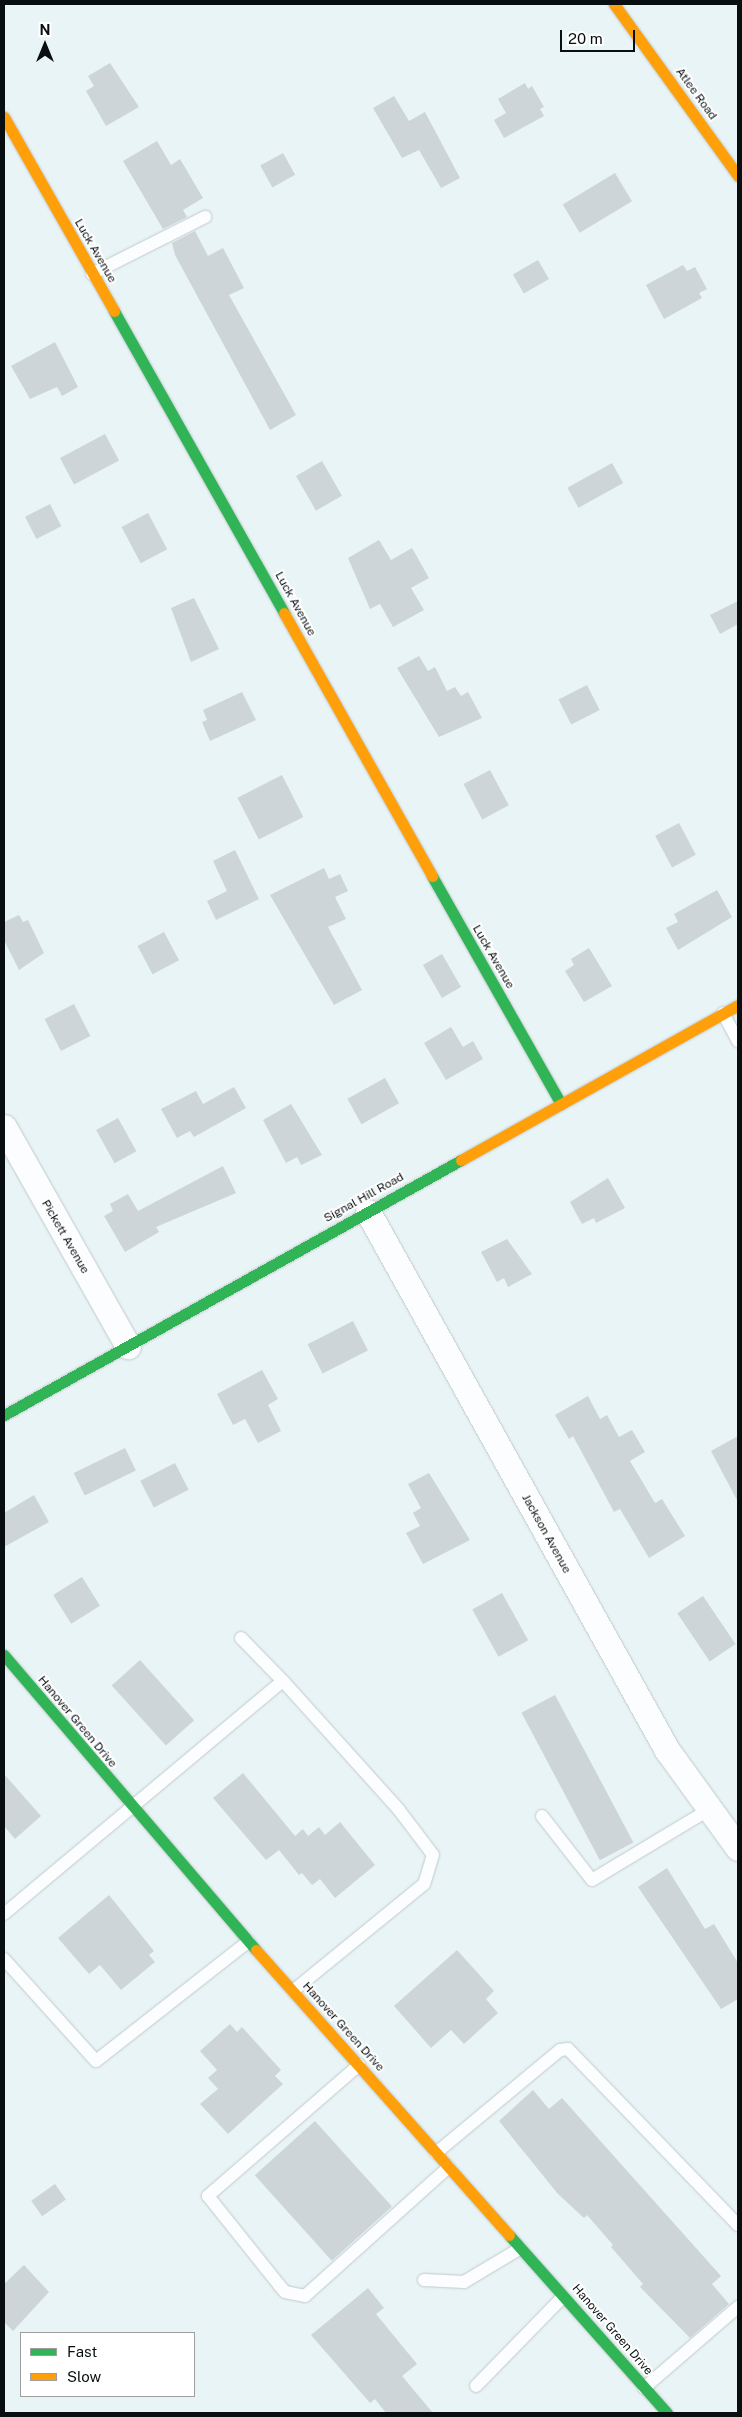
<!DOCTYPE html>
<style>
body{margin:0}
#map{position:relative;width:742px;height:2417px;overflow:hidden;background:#e9f4f6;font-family:"Public Sans",sans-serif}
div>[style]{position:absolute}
.building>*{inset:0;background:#cdd5d8;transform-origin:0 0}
.roads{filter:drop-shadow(0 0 1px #c1cacc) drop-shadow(0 0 1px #c1cacc)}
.lane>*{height:12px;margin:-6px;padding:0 6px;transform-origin:6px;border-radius:6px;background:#fcfdfe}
.street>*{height:25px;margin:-12.5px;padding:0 12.5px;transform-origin:12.5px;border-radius:12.5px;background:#fcfdfe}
.fast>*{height:11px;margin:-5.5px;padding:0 5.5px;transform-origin:5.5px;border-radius:5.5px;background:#30b455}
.slow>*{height:11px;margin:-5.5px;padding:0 5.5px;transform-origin:5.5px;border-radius:5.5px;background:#ff9f0a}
span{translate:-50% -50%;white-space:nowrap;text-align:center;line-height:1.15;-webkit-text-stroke:4px #fff;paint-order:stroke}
.street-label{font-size:12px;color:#090f11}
.frame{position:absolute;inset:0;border:5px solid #090f11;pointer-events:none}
.legend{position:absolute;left:20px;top:2332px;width:175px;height:65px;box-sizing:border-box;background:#fff;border:1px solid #9d9fa0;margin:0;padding:6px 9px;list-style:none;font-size:15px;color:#090f11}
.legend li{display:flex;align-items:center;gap:10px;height:25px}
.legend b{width:25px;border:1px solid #9d9fa0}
.north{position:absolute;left:20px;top:20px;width:50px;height:50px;-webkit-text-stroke:4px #fff;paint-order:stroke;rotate:0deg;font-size:14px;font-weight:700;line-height:20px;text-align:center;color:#090f11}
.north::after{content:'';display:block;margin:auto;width:18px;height:22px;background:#090f11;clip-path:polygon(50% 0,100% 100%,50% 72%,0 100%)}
.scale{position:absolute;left:560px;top:30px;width:75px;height:22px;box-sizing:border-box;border:2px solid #090f11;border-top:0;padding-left:6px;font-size:15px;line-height:18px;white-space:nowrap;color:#090f11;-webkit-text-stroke:4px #fff;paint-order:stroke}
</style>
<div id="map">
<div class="building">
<div style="clip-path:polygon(110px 63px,139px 107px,106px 126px,86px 91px,94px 86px,88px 76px)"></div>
<div style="clip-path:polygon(525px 83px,528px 89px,532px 86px,544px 107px,540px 109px,544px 116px,504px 138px,494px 120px,506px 113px,498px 99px)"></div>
<div style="clip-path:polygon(394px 96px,409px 121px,425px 112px,460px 178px,441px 188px,419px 150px,402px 158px,373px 108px)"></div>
<div style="clip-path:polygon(157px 141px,171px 165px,180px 159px,203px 198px,183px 210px,187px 217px,163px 229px,123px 161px)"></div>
<div style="left:283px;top:153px;width:25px;height:26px;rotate:61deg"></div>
<div style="left:615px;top:173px;width:33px;height:61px;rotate:59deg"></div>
<div style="clip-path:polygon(195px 231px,208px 256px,223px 248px,244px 288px,229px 295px,296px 415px,270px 430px,175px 255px,172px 243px)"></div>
<div style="left:538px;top:260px;width:22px;height:29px;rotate:60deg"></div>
<div style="clip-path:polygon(683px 265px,687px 271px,695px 267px,707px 289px,699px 293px,702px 298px,664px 319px,646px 285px)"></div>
<div style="clip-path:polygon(55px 342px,78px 387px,62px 396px,57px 387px,30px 399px,11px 366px)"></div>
<div style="left:105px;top:434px;width:30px;height:51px;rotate:62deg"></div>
<div style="left:322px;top:461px;width:40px;height:30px;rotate:60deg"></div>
<div style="left:612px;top:463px;width:23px;height:51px;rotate:61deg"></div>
<div style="left:50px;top:504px;width:25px;height:28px;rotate:63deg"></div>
<div style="left:148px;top:513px;width:41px;height:30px;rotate:62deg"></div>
<div style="clip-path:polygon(379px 540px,391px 560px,412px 548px,429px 578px,411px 588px,424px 610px,393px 627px,380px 604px,370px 609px,348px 558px)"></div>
<div style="clip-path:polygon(194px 598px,219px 649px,191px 662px,171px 608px)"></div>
<div style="clip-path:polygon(738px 601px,738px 624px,720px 634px,710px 615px)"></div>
<div style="clip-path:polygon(419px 656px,428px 671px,435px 667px,447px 691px,455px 687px,461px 696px,468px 692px,482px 718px,439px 737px,397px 668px)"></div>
<div style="left:587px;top:685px;width:28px;height:32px;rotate:63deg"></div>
<div style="clip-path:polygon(242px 692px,256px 720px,210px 741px,202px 722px,207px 720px,203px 710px)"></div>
<div style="left:490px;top:770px;width:40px;height:30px;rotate:62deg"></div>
<div style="left:282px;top:775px;width:47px;height:50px;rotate:63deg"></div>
<div style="left:679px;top:823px;width:36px;height:27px;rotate:62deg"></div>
<div style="clip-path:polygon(235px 850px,259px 899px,216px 920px,207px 901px,227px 891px,213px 861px)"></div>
<div style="clip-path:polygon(324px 868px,329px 879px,340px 874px,348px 891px,335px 897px,346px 919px,328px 927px,362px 990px,334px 1005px,270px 895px)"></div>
<div style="clip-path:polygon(717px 890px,732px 917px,678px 950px,666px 928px,678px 922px,674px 914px)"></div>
<div style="clip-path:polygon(19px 915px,23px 922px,28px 920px,44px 953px,19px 970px,4px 940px,4px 922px)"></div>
<div style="left:164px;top:932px;width:32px;height:30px;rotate:62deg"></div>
<div style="clip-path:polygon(589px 948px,612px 986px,584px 1002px,565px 971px,574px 965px,571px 959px)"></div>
<div style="left:442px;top:954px;width:38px;height:22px;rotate:60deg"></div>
<div style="left:74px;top:1004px;width:36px;height:33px;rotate:63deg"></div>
<div style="clip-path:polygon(451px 1027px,463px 1047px,473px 1041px,483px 1059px,446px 1080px,424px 1043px)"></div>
<div style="left:385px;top:1078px;width:29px;height:43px;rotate:61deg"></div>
<div style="clip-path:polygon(234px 1087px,246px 1108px,194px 1137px,190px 1131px,177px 1138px,161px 1109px,196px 1091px,203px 1104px)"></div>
<div style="clip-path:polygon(291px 1104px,322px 1155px,301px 1165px,297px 1157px,286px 1163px,263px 1120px)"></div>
<div style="left:118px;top:1118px;width:38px;height:25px;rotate:61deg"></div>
<div style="clip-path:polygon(223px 1166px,236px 1193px,156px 1227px,159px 1232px,125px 1252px,104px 1216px,113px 1211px,110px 1204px,128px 1194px,138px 1211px)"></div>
<div style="clip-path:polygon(608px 1178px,625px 1208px,596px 1223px,594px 1218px,582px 1224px,570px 1202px)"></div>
<div style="clip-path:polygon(507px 1239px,532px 1274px,508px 1287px,504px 1278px,497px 1282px,481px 1252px)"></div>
<div style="left:353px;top:1321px;width:33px;height:51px;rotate:63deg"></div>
<div style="clip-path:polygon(262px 1370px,278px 1399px,268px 1405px,281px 1431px,258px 1443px,245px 1419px,233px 1425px,217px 1394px)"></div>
<div style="clip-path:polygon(588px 1396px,600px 1419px,607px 1415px,619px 1437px,632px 1430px,645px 1452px,630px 1461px,655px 1503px,662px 1499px,685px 1536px,649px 1558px,620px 1509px,614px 1512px,573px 1436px,569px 1439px,555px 1415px)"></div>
<div style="clip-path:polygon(738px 1436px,738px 1502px,711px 1451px)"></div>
<div style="left:125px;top:1448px;width:25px;height:57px;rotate:64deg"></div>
<div style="left:175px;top:1463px;width:30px;height:39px;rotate:63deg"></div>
<div style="clip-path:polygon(429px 1473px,470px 1540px,423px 1564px,406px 1533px,420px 1526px,413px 1513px,421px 1508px,408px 1484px)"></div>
<div style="clip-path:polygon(34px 1495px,49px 1522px,4px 1547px,4px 1513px)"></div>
<div style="left:82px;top:1577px;width:34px;height:34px;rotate:58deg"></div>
<div style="left:502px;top:1593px;width:54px;height:34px;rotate:61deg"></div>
<div style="left:703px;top:1596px;width:58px;height:31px;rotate:56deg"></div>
<div style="left:140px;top:1660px;width:81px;height:38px;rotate:48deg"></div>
<div style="left:555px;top:1695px;width:167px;height:38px;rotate:62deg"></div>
<div style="clip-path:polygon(243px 1773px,295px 1836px,303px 1829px,308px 1836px,319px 1827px,325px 1835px,340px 1822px,375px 1865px,335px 1898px,320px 1879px,312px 1885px,302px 1873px,299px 1875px,279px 1850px,266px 1860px,213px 1798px)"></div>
<div style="clip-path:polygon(4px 1774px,41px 1816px,15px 1839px,4px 1826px)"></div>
<div style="clip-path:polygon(667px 1868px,705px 1929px,714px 1924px,738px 1963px,738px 1999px,721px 2009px,638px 1887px)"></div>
<div style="clip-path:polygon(109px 1895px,154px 1951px,149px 1955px,155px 1962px,121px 1990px,100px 1965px,89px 1974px,58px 1938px)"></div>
<div style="clip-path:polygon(457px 1950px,494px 1991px,486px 1999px,498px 2013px,464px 2044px,451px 2030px,431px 2048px,394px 2006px)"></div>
<div style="clip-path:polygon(230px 2024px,237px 2032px,242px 2027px,281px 2070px,275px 2076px,283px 2084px,228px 2134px,200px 2104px,218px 2089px,208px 2078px,217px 2070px,200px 2051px)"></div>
<div style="clip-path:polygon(533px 2090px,549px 2109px,562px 2098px,721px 2276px,712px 2284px,729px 2304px,690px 2338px,640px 2287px,643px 2284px,611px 2247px,613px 2245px,587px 2215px,584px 2218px,558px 2194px,499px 2121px)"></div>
<div style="left:315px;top:2121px;width:115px;height:81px;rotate:48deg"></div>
<div style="left:55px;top:2184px;width:19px;height:29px;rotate:55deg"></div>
<div style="clip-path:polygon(24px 2265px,49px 2292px,13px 2331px,4px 2322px,4px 2284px)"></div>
<div style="clip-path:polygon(368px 2288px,384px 2308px,376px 2314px,417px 2364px,402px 2376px,433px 2413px,386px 2413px,375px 2399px,370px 2403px,311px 2335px)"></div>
</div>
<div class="roads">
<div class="lane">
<div style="left:92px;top:274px;width:127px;rotate:-26.8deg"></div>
<div style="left:723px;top:1013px;width:32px;rotate:62deg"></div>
<div style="left:241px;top:1638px;width:60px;rotate:45.7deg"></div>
<div style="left:542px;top:1816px;width:81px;rotate:52deg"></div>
<div style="left:592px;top:1880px;width:135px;rotate:-31.1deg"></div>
<div style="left:4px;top:1914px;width:363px;rotate:-39.9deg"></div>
<div style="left:283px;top:1681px;width:173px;rotate:48deg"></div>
<div style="left:399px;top:1810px;width:56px;rotate:52.9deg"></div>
<div style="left:433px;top:1855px;width:30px;rotate:107deg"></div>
<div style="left:424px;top:1884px;width:169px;rotate:140.8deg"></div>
<div style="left:4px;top:1959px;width:137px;rotate:48deg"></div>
<div style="left:96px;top:2061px;width:194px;rotate:-38.1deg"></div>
<div style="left:359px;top:2065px;width:200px;rotate:139.1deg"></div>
<div style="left:208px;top:2196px;width:114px;rotate:51.4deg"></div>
<div style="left:279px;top:2285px;width:9px;rotate:49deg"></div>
<div style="left:285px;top:2292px;width:20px;rotate:11deg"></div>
<div style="left:305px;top:2296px;width:193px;rotate:-41.9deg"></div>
<div style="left:436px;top:2153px;width:161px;rotate:-39.7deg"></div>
<div style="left:560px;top:2050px;width:8px;rotate:-7deg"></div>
<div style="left:568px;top:2049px;width:245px;rotate:46deg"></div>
<div style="left:424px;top:2280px;width:40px;rotate:2.9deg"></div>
<div style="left:464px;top:2282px;width:66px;rotate:-30.8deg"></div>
<div style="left:476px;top:2386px;width:124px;rotate:-45.7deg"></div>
<div style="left:644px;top:2388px;width:124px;rotate:-40.8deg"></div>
</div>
<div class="street">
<div style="left:4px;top:1127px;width:252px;rotate:60.5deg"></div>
<div style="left:368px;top:1212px;width:616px;rotate:60.94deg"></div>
<div style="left:667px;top:1750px;width:121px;rotate:54.1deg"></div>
</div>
<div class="fast">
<div style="left:114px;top:311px;width:347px;rotate:60.6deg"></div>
<div style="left:432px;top:876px;width:262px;rotate:60.5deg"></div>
<div style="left:4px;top:1415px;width:523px;rotate:-29.16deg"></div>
<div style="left:4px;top:1655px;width:388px;rotate:49.5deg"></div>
<div style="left:509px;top:2235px;width:238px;rotate:48.4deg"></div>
</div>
<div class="slow">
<div style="left:614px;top:4px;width:212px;rotate:54.2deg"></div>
<div style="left:4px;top:117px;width:223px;rotate:60.4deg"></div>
<div style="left:284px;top:613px;width:302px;rotate:60.6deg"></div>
<div style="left:461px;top:1160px;width:317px;rotate:-29.2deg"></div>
<div style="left:256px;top:1950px;width:381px;rotate:48.4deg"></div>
</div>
</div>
<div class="street-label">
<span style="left:696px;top:94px;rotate:54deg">Atlee Road</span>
<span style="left:95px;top:251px;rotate:60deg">Luck Avenue</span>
<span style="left:295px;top:604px;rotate:61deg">Luck Avenue</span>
<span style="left:493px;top:957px;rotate:60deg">Luck Avenue</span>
<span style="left:364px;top:1198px;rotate:-29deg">Signal Hill Road</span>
<span style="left:65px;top:1237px;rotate:60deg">Pickett Avenue</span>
<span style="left:546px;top:1534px;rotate:61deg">Jackson Avenue</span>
<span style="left:77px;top:1722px;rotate:50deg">Hanover Green Drive</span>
<span style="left:343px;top:2027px;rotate:48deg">Hanover Green Drive</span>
<span style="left:612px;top:2330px;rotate:49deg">Hanover Green Drive</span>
</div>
<div class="frame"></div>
<ul class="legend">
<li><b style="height:6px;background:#30b455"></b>Fast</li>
<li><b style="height:6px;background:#ff9f0a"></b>Slow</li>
</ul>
<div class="north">N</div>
<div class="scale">20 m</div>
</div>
